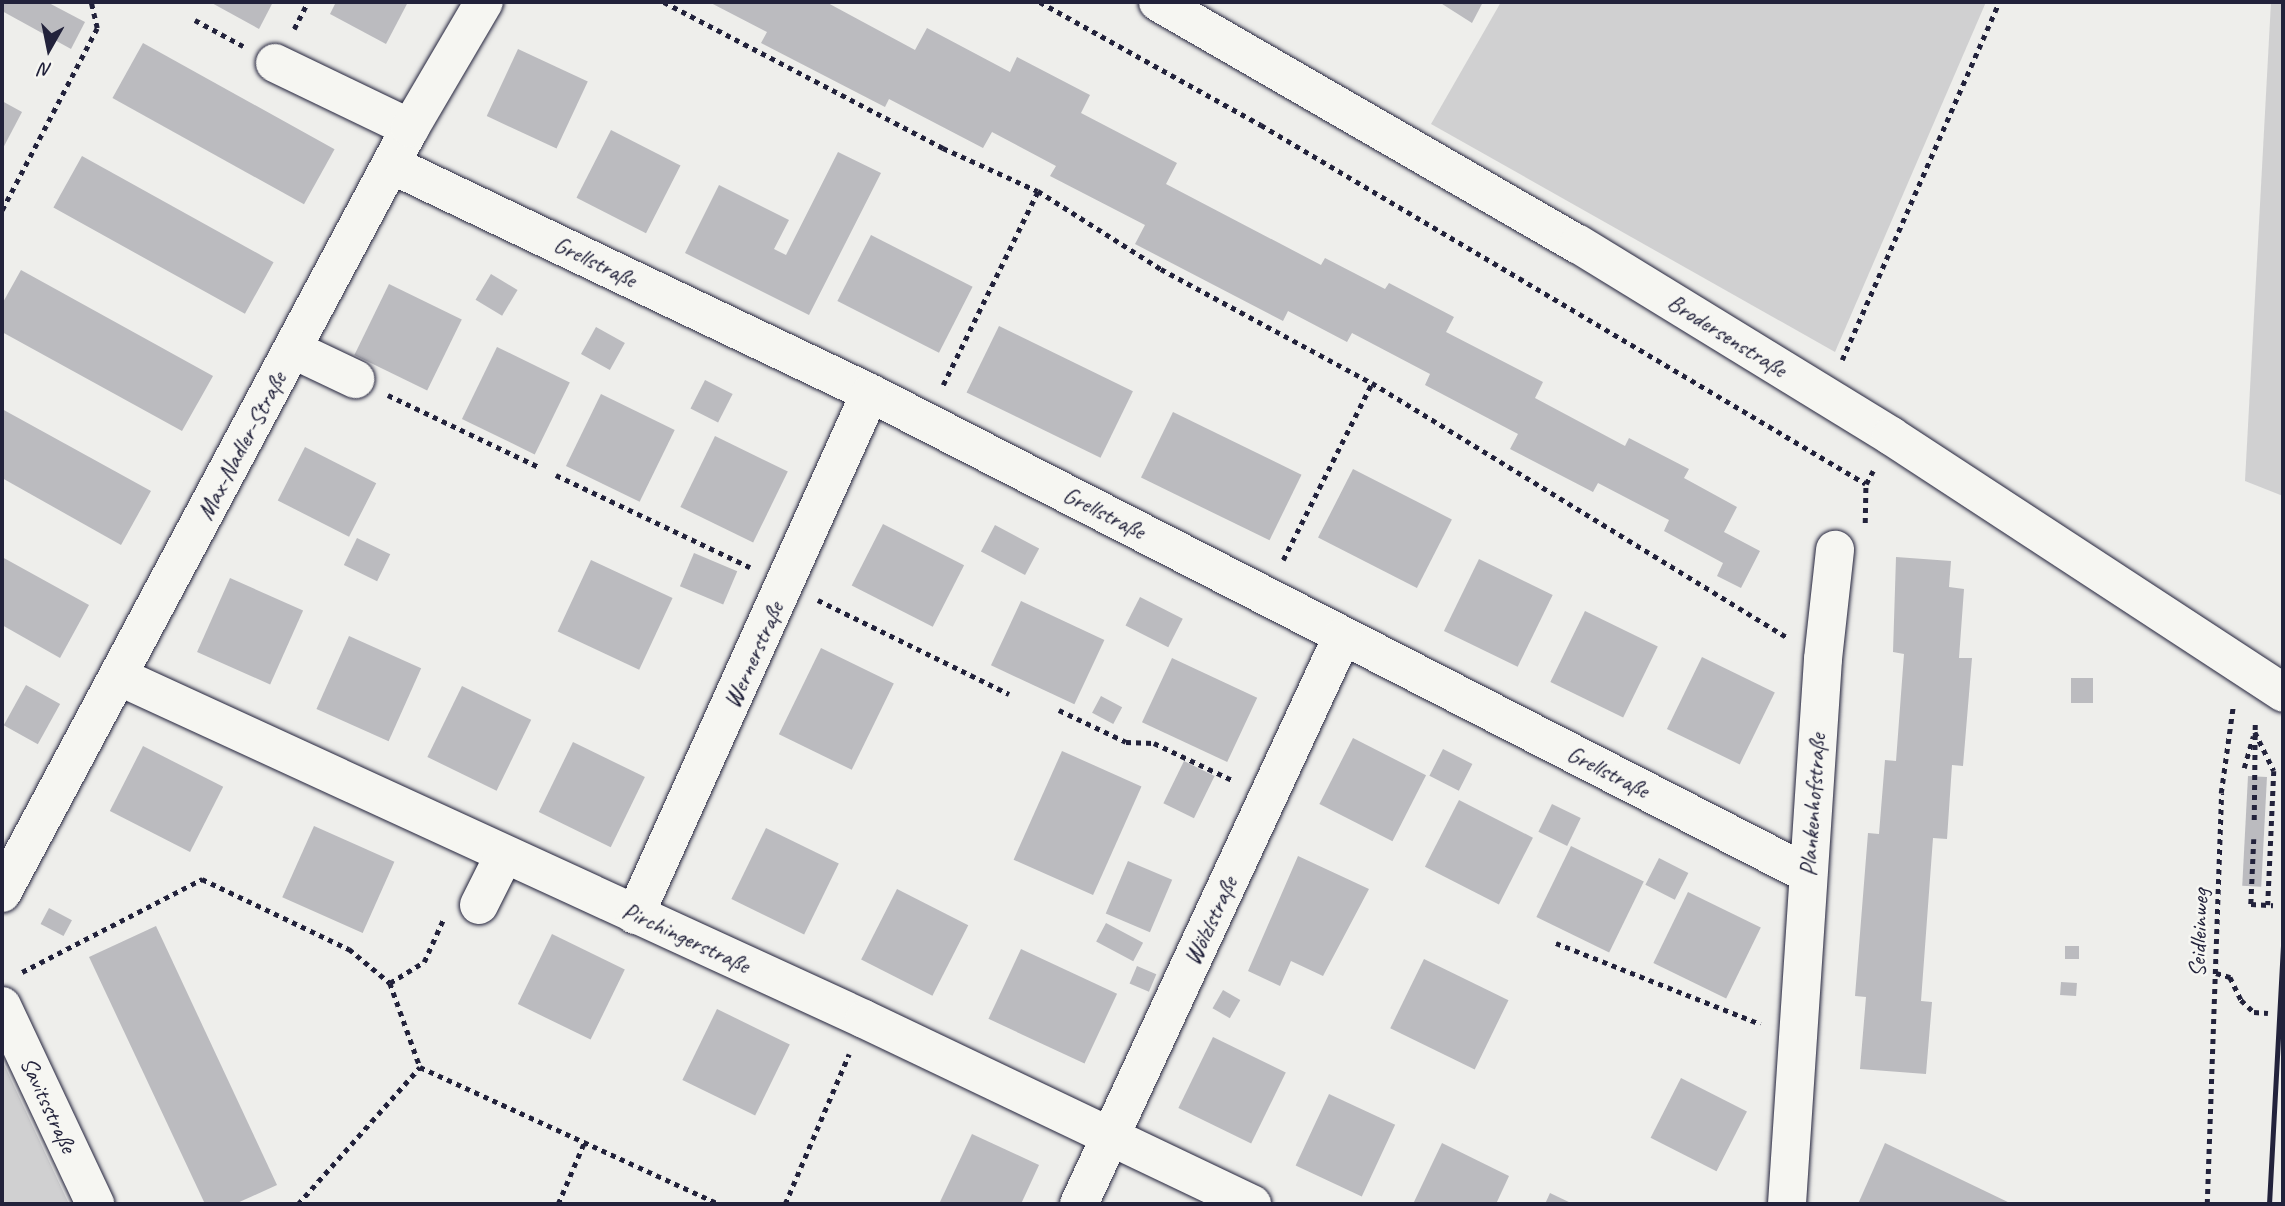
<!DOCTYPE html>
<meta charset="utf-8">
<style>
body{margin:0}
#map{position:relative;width:2285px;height:1206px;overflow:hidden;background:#eeeeeb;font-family:Caveat,sans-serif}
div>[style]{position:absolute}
.green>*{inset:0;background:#d0d0d1}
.building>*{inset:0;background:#bbbbbf;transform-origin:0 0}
.path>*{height:4.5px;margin-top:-2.25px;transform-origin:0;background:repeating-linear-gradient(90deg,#22223b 0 5px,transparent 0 10px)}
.roads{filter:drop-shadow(0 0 2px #22223b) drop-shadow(0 0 2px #22223b)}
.minor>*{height:38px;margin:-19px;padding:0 19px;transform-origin:19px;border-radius:19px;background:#f6f6f2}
.rail>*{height:5px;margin:-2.5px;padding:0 2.5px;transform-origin:2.5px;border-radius:2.5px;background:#22223b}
span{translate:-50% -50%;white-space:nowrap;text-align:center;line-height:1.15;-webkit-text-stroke:5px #f6f6f2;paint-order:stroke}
.street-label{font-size:24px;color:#22223b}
.frame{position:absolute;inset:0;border:4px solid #22223b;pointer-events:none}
.north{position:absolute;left:14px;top:14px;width:70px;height:70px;-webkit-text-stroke:5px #f6f6f2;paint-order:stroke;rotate:189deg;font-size:19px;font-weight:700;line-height:28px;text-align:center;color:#22223b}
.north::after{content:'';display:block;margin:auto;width:24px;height:32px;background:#22223b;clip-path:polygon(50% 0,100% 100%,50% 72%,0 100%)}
</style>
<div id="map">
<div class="green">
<div style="clip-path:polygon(1501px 2px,1986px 2px,1835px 352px,1431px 124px)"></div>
<div style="clip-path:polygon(2271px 2px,2283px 2px,2283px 496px,2245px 481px)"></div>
<div style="clip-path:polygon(2px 1060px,69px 1204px,2px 1204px)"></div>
</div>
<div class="building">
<div style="clip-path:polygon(2px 2px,47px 2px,85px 22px,71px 49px,2px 11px)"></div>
<div style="clip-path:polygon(210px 2px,273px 2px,259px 29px)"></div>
<div style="clip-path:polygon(336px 2px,408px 2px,386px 44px,330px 14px)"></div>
<div style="clip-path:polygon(709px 2px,826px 2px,915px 50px,927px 28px,1010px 72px,1017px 57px,1090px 95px,1081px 113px,1177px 163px,1166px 184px,1321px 265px,1325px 258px,1385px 289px,1389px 283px,1454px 317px,1446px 332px,1543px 382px,1535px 398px,1625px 446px,1629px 438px,1689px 469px,1684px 478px,1737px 507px,1724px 532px,1760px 551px,1741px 588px,1717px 576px,1723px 563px,1664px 531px,1669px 520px,1598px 483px,1593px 492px,1510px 449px,1518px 434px,1425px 385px,1430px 374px,1352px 333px,1347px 342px,1288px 311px,1283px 321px,1135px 244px,1145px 225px,1050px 176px,1056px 166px,992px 132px,983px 148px,889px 99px,885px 107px,761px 43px,767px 32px)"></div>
<div style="clip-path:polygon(1439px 2px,1483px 2px,1472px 23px)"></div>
<div style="left:143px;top:43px;width:219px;height:63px;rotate:29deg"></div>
<div style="left:518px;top:49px;width:77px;height:74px;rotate:25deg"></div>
<div style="clip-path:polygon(2px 101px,22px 112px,2px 150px)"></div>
<div style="left:611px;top:130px;width:78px;height:76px;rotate:27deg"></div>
<div style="clip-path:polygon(838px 152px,881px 173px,809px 315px,685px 253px,719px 185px,789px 220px,774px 249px,786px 255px)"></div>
<div style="left:82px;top:156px;width:219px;height:59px;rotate:29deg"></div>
<div style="left:871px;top:235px;width:114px;height:74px;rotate:27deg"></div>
<div style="clip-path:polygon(21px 270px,213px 376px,182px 431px,2px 332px,2px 304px)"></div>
<div style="left:491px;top:274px;width:31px;height:30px;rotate:31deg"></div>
<div style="left:389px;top:284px;width:81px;height:79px;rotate:26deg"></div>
<div style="left:999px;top:326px;width:149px;height:74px;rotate:26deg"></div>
<div style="left:596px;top:327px;width:33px;height:31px;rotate:29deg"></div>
<div style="left:497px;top:347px;width:81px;height:80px;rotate:26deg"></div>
<div style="left:705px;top:380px;width:31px;height:32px;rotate:27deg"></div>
<div style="left:601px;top:394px;width:82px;height:80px;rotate:26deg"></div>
<div style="clip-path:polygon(2px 409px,151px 491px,121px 545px,2px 478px)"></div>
<div style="left:1173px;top:412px;width:143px;height:73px;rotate:26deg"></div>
<div style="left:715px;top:436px;width:81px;height:79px;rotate:26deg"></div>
<div style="left:305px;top:447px;width:80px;height:60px;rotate:27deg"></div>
<div style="left:1353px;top:469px;width:111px;height:77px;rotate:27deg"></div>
<div style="left:883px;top:524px;width:91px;height:69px;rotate:27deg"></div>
<div style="left:995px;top:525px;width:50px;height:30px;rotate:28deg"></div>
<div style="left:357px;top:538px;width:37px;height:30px;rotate:26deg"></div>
<div style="left:694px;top:553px;width:47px;height:36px;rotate:23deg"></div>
<div style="clip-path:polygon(2px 557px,89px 605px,60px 658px,2px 625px)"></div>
<div style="clip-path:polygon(1896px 557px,1951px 561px,1949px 587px,1964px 589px,1959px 658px,1972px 658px,1963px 766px,1952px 765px,1947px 839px,1933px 838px,1921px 1001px,1932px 1002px,1926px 1074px,1860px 1069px,1866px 997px,1855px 996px,1868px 833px,1879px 834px,1885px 760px,1896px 761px,1904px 654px,1893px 652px)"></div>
<div style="left:1479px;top:559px;width:82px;height:80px;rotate:26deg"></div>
<div style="left:591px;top:560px;width:90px;height:79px;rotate:25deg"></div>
<div style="left:230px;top:578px;width:80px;height:81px;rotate:24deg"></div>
<div style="left:1140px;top:597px;width:48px;height:32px;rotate:27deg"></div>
<div style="left:1021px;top:601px;width:92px;height:71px;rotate:25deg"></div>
<div style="left:1585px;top:611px;width:81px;height:79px;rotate:26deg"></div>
<div style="left:349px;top:636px;width:79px;height:80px;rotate:24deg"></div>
<div style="left:821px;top:648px;width:81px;height:96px;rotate:26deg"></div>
<div style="left:1702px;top:657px;width:81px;height:80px;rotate:26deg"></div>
<div style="left:1172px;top:658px;width:94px;height:71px;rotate:25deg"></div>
<div style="left:2071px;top:678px;width:22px;height:25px"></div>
<div style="left:26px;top:685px;width:39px;height:46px;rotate:29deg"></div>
<div style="left:462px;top:686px;width:77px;height:79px;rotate:26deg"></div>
<div style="left:1101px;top:696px;width:24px;height:19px;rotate:28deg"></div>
<div style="left:1353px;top:738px;width:82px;height:74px;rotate:27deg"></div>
<div style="left:573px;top:742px;width:80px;height:78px;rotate:26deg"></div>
<div style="left:143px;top:746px;width:90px;height:73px;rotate:27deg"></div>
<div style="left:1443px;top:749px;width:33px;height:30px;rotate:27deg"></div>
<div style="left:1062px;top:751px;width:87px;height:119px;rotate:24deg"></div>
<div style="left:1184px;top:761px;width:34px;height:47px;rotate:26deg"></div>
<div style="left:2248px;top:776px;width:19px;height:110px;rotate:3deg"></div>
<div style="left:1459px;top:800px;width:83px;height:75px;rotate:27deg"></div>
<div style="left:1552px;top:804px;width:32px;height:31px;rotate:26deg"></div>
<div style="left:314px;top:826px;width:88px;height:78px;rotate:24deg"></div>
<div style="left:766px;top:828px;width:81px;height:79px;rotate:26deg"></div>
<div style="left:1571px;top:846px;width:81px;height:79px;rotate:26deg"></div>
<div style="clip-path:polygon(1298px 856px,1369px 889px,1323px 976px,1291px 961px,1280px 986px,1248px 971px)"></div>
<div style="left:1659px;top:858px;width:33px;height:30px;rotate:27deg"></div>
<div style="left:1128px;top:861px;width:48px;height:57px;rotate:23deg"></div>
<div style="left:897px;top:889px;width:80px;height:79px;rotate:27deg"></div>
<div style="left:1688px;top:892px;width:81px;height:79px;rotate:26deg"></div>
<div style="left:49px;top:908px;width:26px;height:18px;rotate:28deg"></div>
<div style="left:1106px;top:923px;width:42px;height:21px;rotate:28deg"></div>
<div style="clip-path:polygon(156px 926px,277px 1185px,235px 1204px,205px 1204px,89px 957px)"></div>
<div style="left:552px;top:934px;width:81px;height:78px;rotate:26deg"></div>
<div style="left:2065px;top:946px;width:14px;height:13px"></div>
<div style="left:1021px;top:949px;width:106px;height:77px;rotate:25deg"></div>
<div style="left:1424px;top:959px;width:94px;height:77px;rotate:26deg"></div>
<div style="left:1137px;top:966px;width:21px;height:19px;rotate:23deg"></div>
<div style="left:2061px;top:982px;width:16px;height:13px;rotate:4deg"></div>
<div style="left:1223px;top:990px;width:20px;height:21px;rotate:30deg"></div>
<div style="left:717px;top:1009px;width:81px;height:79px;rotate:26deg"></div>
<div style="left:1213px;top:1037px;width:81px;height:79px;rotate:26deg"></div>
<div style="left:1681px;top:1078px;width:74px;height:67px;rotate:27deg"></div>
<div style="left:1329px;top:1094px;width:73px;height:79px;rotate:25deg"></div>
<div style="clip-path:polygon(972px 1134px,1039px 1165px,1021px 1204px,939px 1204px)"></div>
<div style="clip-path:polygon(1442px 1143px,1509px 1176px,1496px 1204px,1413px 1204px)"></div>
<div style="clip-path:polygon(1885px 1143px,2012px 1204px,1858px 1204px)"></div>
<div style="clip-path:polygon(1550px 1193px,1573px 1204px,1545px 1204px)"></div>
</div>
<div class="path">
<div style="left:664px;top:2px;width:315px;rotate:27.6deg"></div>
<div style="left:943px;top:148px;width:104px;rotate:24.4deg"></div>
<div style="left:1038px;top:191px;width:146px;rotate:32.4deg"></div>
<div style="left:1161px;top:269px;width:240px;rotate:28.4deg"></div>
<div style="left:1372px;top:383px;width:487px;rotate:31.5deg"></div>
<div style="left:1040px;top:2px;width:253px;rotate:29.1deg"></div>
<div style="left:1261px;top:125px;width:703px;rotate:30.68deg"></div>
<div style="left:195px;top:20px;width:55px;rotate:28.4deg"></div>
<div style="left:294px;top:29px;width:30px;rotate:-63deg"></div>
<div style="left:2px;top:210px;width:205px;rotate:-62.4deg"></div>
<div style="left:97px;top:28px;width:27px;rotate:-103deg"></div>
<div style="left:1842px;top:360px;width:391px;rotate:-66.3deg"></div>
<div style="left:943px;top:385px;width:216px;rotate:-63.9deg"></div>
<div style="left:388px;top:395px;width:167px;rotate:25.5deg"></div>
<div style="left:556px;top:475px;width:215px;rotate:25.4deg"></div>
<div style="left:1865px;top:523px;width:39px;rotate:-89deg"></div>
<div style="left:1866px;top:484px;width:15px;rotate:-62deg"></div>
<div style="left:1283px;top:560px;width:198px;rotate:-63.3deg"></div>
<div style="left:818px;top:600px;width:213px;rotate:26.2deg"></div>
<div style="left:1059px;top:710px;width:74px;rotate:25.5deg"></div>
<div style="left:1126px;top:742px;width:28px;rotate:2deg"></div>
<div style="left:1154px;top:743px;width:86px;rotate:25.4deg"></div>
<div style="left:2255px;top:732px;width:43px;rotate:64deg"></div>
<div style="left:2274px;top:771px;width:134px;rotate:92.6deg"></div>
<div style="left:2244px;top:768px;width:33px;rotate:-74deg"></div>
<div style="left:2254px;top:820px;width:99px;rotate:-89.4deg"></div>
<div style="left:2254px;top:839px;width:65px;rotate:92.6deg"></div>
<div style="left:2251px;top:904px;width:22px;rotate:3deg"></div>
<div style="left:1556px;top:943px;width:220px;rotate:21.6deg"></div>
<div style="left:22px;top:972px;width:203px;rotate:-27.3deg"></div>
<div style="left:202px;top:879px;width:163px;rotate:25.5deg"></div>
<div style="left:349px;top:949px;width:53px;rotate:39.7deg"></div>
<div style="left:390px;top:983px;width:89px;rotate:70.3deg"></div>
<div style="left:2216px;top:973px;width:15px;rotate:16deg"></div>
<div style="left:2230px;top:977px;width:25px;rotate:64deg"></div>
<div style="left:2241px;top:1000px;width:18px;rotate:43deg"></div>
<div style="left:2254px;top:1012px;width:14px;rotate:4deg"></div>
<div style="left:390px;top:983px;width:40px;rotate:-32deg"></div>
<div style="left:424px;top:962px;width:46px;rotate:-65.7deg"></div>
<div style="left:298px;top:1204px;width:183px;rotate:-48.3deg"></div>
<div style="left:420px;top:1067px;width:329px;rotate:24.6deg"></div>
<div style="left:558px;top:1204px;width:66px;rotate:-66.9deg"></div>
<div style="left:785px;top:1204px;width:163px;rotate:-66.9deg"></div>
<div style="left:2207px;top:1204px;width:411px;rotate:-88deg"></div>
<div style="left:2221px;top:793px;width:87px;rotate:-82.1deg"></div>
</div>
<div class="roads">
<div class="minor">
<div style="left:1158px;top:2px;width:485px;rotate:30deg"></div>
<div style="left:1578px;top:244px;width:367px;rotate:31.5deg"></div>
<div style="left:1891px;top:436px;width:469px;rotate:33.2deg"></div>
<div style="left:275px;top:63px;width:150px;rotate:25.7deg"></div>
<div style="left:392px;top:165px;width:530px;rotate:25.5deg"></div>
<div style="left:870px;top:393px;width:1054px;rotate:27.15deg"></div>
<div style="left:294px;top:350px;width:68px;rotate:25.4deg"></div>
<div style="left:118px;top:676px;width:821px;rotate:24.69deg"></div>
<div style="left:864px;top:1019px;width:430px;rotate:25.5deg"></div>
<div style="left:2px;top:893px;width:867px;rotate:-61.93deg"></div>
<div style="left:410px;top:128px;width:146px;rotate:-59.6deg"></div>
<div style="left:479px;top:905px;width:56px;rotate:-63.4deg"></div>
<div style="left:635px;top:915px;width:572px;rotate:-65.76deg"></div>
<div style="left:2px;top:1006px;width:219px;rotate:64.8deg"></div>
<div style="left:1079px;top:1204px;width:625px;rotate:-65.12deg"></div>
<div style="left:1787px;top:1204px;width:546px;rotate:-86.22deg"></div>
<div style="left:1823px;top:659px;width:110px;rotate:-83.7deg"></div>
</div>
</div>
<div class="rail">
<div style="left:2269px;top:1204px;width:260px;rotate:-86.9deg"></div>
</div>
<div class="street-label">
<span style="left:595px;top:262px;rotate:26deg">Grellstraße</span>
<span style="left:1727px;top:336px;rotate:32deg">Brodersenstraße</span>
<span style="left:242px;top:446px;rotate:-62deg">Max-Nadler-Straße</span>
<span style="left:1104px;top:513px;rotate:27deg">Grellstraße</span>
<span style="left:754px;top:655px;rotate:-66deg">Wernerstraße</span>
<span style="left:1608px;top:772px;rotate:27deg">Grellstraße</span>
<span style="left:1813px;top:805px;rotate:-86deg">Plankenhofstraße</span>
<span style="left:1211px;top:921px;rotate:-65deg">Wölzlstraße</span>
<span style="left:2199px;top:933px;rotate:-88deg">Seidleinweg</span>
<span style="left:686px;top:938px;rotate:25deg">Pirchingerstraße</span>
<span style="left:48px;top:1105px;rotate:65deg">Savitsstraße</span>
</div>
<div class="frame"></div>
<div class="north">N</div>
</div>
